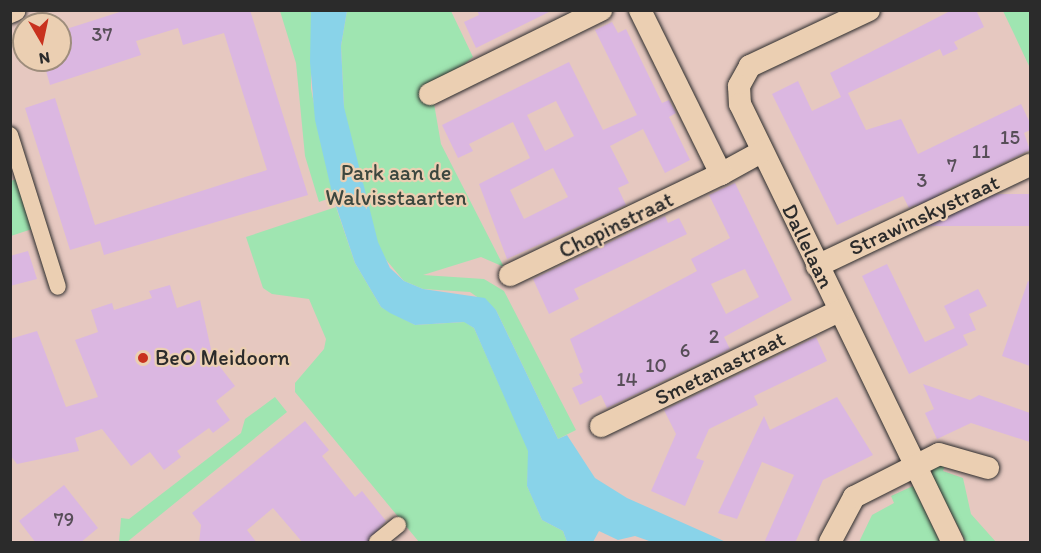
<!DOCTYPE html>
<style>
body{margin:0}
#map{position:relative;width:1041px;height:553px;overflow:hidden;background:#e6c8c0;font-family:Itim,sans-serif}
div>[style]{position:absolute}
.green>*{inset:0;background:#9fe5b1}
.water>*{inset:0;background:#89d3e9}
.building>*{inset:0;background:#dbb7e1;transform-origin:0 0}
.roads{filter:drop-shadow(0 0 2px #2b2b2b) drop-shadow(0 0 2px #2b2b2b)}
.pedestrian>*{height:16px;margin:-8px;padding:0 8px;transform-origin:8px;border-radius:8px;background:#ebcfb2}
.minor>*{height:22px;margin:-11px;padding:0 11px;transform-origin:11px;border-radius:11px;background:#ebcfb2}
.dots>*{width:16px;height:16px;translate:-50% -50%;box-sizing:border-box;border:3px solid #ebcfb2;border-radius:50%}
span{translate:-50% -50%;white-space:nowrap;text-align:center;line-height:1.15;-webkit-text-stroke:4.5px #ebcfb2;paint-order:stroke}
.number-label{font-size:20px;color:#574e58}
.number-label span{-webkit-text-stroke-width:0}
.park-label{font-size:22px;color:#3c473f}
.street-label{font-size:22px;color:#2b2b2b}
.poi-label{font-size:22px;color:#2b2b2b}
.left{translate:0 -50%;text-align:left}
.frame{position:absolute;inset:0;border:12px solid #2b2b2b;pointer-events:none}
.north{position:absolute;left:12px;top:12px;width:60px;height:60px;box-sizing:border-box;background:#ebcfb2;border:2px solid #9e8d7c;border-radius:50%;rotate:171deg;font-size:16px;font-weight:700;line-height:24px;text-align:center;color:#2b2b2b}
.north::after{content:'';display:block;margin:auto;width:21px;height:27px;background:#c8321e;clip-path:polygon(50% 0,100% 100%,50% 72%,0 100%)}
</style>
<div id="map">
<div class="green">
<div style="clip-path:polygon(280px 11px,311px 11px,311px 89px,333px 196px,344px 107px,341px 46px,347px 11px,451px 11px,473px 57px,432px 92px,441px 144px,504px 267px,481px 257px,423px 275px,484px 279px,504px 291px,576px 430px,558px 439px,496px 310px,470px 292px,423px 289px,404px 281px,333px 197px,319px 202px,305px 156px,296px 63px)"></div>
<div style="clip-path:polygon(1003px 11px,1030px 11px,1030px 68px,1015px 36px)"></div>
<div style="clip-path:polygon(16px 179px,32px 229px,11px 236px,11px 181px)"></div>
<div style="clip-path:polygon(336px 207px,355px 263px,381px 307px,415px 325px,465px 322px,474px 328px,529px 451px,527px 486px,533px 499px,542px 520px,563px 531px,567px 542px,419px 542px,295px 392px,295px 383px,324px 349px,326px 339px,309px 299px,272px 294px,263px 288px,246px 237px)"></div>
<div style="clip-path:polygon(275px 397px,287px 412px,127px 542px,119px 542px,121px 518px,129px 519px,241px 433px,245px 419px)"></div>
<div style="clip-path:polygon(946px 462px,943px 471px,963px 478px,971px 514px,996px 542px,966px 542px,932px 476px,932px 469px)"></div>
<div style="clip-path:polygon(913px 486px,940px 542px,859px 542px,872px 515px,894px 503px,891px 496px)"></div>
</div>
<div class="water">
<div style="clip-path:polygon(311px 11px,347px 11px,341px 46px,344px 107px,378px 242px,390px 268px,404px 281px,423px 289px,485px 298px,496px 310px,558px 439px,567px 435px,595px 478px,627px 498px,726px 542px,652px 542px,635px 536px,618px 540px,599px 531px,593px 542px,567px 542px,563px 531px,542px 520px,527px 486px,528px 451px,474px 328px,464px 322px,415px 325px,390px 313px,381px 307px,355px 263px,333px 197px,315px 120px,310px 62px)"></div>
</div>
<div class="building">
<div style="clip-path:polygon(126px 10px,250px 10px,308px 195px,104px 255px,100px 241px,70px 250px,25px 108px,55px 98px,95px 225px,267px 170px,224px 33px,183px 45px,178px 28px,136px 41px,141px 55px,50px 85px,43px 60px,60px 60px,60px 31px)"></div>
<div style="clip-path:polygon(477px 10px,553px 10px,476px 48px,464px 22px,479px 15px)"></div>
<div style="clip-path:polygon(952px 10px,976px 10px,984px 27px,954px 42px,958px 49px,943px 56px,940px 49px,848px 93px,866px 130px,901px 119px,918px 154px,1021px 104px,1030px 123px,1030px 130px,1024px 133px,1030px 150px,909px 208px,903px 196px,837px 225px,772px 94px,798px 81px,812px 111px,841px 97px,830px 73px)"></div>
<div style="clip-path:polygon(evenodd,612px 22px,618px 33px,626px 29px,662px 103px,669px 100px,676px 113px,669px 117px,690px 160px,665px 173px,643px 129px,610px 146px,629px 183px,618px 188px,626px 205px,507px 259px,479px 184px,530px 158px,513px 122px,469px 144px,473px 151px,458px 158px,442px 125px,569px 62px,603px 130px,637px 115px,595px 30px,612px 22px,556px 101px,574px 136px,545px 151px,527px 115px,556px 101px,612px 22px,553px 168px,568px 197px,524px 219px,510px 190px,553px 168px)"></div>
<div style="clip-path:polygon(evenodd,735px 183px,792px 300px,724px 337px,730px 349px,607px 408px,601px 395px,580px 405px,572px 388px,583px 383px,579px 374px,583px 372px,570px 339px,697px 271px,691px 259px,730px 238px,709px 195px,735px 183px,745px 269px,759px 297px,726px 314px,711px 284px,745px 269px)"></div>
<div style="left:1030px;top:194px;width:32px;height:114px;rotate:90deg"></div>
<div style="clip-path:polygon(665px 216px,668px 223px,679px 218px,687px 234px,574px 289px,579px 299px,549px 314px,533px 279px)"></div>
<div style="clip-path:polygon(28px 251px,37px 279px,10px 286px,10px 256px)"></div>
<div style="clip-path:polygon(887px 264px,925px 342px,955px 328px,944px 306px,978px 289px,987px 306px,969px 314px,976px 330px,963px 335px,968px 345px,909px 374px,862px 276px)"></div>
<div style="clip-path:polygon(1028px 281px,1030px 282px,1030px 366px,1002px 356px)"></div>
<div style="clip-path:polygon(170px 285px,177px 308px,200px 300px,213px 358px,235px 386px,216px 401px,230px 420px,213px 433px,209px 428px,177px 451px,181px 457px,164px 470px,150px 452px,131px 466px,102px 429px,75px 438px,79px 451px,17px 464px,10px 455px,10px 339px,37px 331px,66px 407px,98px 397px,75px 340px,98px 332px,91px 310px,112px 303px,114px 310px,152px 298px,149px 291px)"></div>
<div style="clip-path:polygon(816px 337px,827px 361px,754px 396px,758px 405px,709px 429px,696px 458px,704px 461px,685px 506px,651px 491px,676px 434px,664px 410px)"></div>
<div style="clip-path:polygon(923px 384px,970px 400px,979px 395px,1030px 413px,1030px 442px,971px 423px,937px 439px,925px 413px,934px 409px)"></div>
<div style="clip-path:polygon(837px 397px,873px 455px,823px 480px,795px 543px,764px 543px,794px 475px,762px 462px,737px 519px,718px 513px,764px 416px,770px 430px)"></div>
<div style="clip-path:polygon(305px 421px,329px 450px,322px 456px,355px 497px,362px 491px,386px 521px,367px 543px,303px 543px,273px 508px,247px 530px,257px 543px,199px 543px,201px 525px,192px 513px)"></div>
<div style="clip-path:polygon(64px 485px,98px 528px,80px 543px,36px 543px,19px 521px)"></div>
</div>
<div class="roads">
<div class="pedestrian">
<div style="left:10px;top:135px;width:159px;rotate:72.5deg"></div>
<div style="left:377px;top:542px;width:27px;rotate:-39deg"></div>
</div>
<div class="minor">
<div style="left:869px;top:10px;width:132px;rotate:154.8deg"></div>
<div style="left:750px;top:66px;width:23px;rotate:119deg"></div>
<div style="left:739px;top:86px;width:18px;rotate:87deg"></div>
<div style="left:740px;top:104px;width:487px;rotate:64.1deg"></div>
<div style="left:10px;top:12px;width:5px;rotate:-22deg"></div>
<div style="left:430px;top:94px;width:191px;rotate:-26.2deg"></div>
<div style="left:721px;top:174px;width:46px;rotate:-28.8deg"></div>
<div style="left:817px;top:266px;width:236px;rotate:-25.4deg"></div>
<div style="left:510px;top:275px;width:234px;rotate:-25.6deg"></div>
<div style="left:721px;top:174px;width:183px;rotate:-116.3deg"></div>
<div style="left:601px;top:426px;width:264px;rotate:-25.8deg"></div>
<div style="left:830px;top:542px;width:51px;rotate:-61.9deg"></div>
<div style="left:854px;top:497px;width:95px;rotate:-26.8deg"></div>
<div style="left:939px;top:454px;width:51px;rotate:15.9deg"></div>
</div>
</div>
<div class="dots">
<div style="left:143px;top:358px;background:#c8321e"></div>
</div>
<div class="number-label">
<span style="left:102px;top:34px">37</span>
<span style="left:1010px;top:137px">15</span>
<span style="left:981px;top:151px">11</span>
<span style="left:952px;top:165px">7</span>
<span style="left:922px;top:180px">3</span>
<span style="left:714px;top:336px">2</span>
<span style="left:685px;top:350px">6</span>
<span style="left:656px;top:365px">10</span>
<span style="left:627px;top:379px">14</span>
<span style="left:64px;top:519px">79</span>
</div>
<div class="park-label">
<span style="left:396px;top:185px">Park aan de<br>Walvisstaarten</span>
</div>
<div class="street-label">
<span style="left:924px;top:215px;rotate:-25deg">Strawinskystraat</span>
<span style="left:616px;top:225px;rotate:-26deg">Chopinstraat</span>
<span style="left:808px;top:246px;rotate:64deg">Dallelaan</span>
<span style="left:720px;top:368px;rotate:-26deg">Smetanastraat</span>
</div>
<div class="poi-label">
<span class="left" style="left:155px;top:358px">BeO Meidoorn</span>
</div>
<div class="frame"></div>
<div class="north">N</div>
</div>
